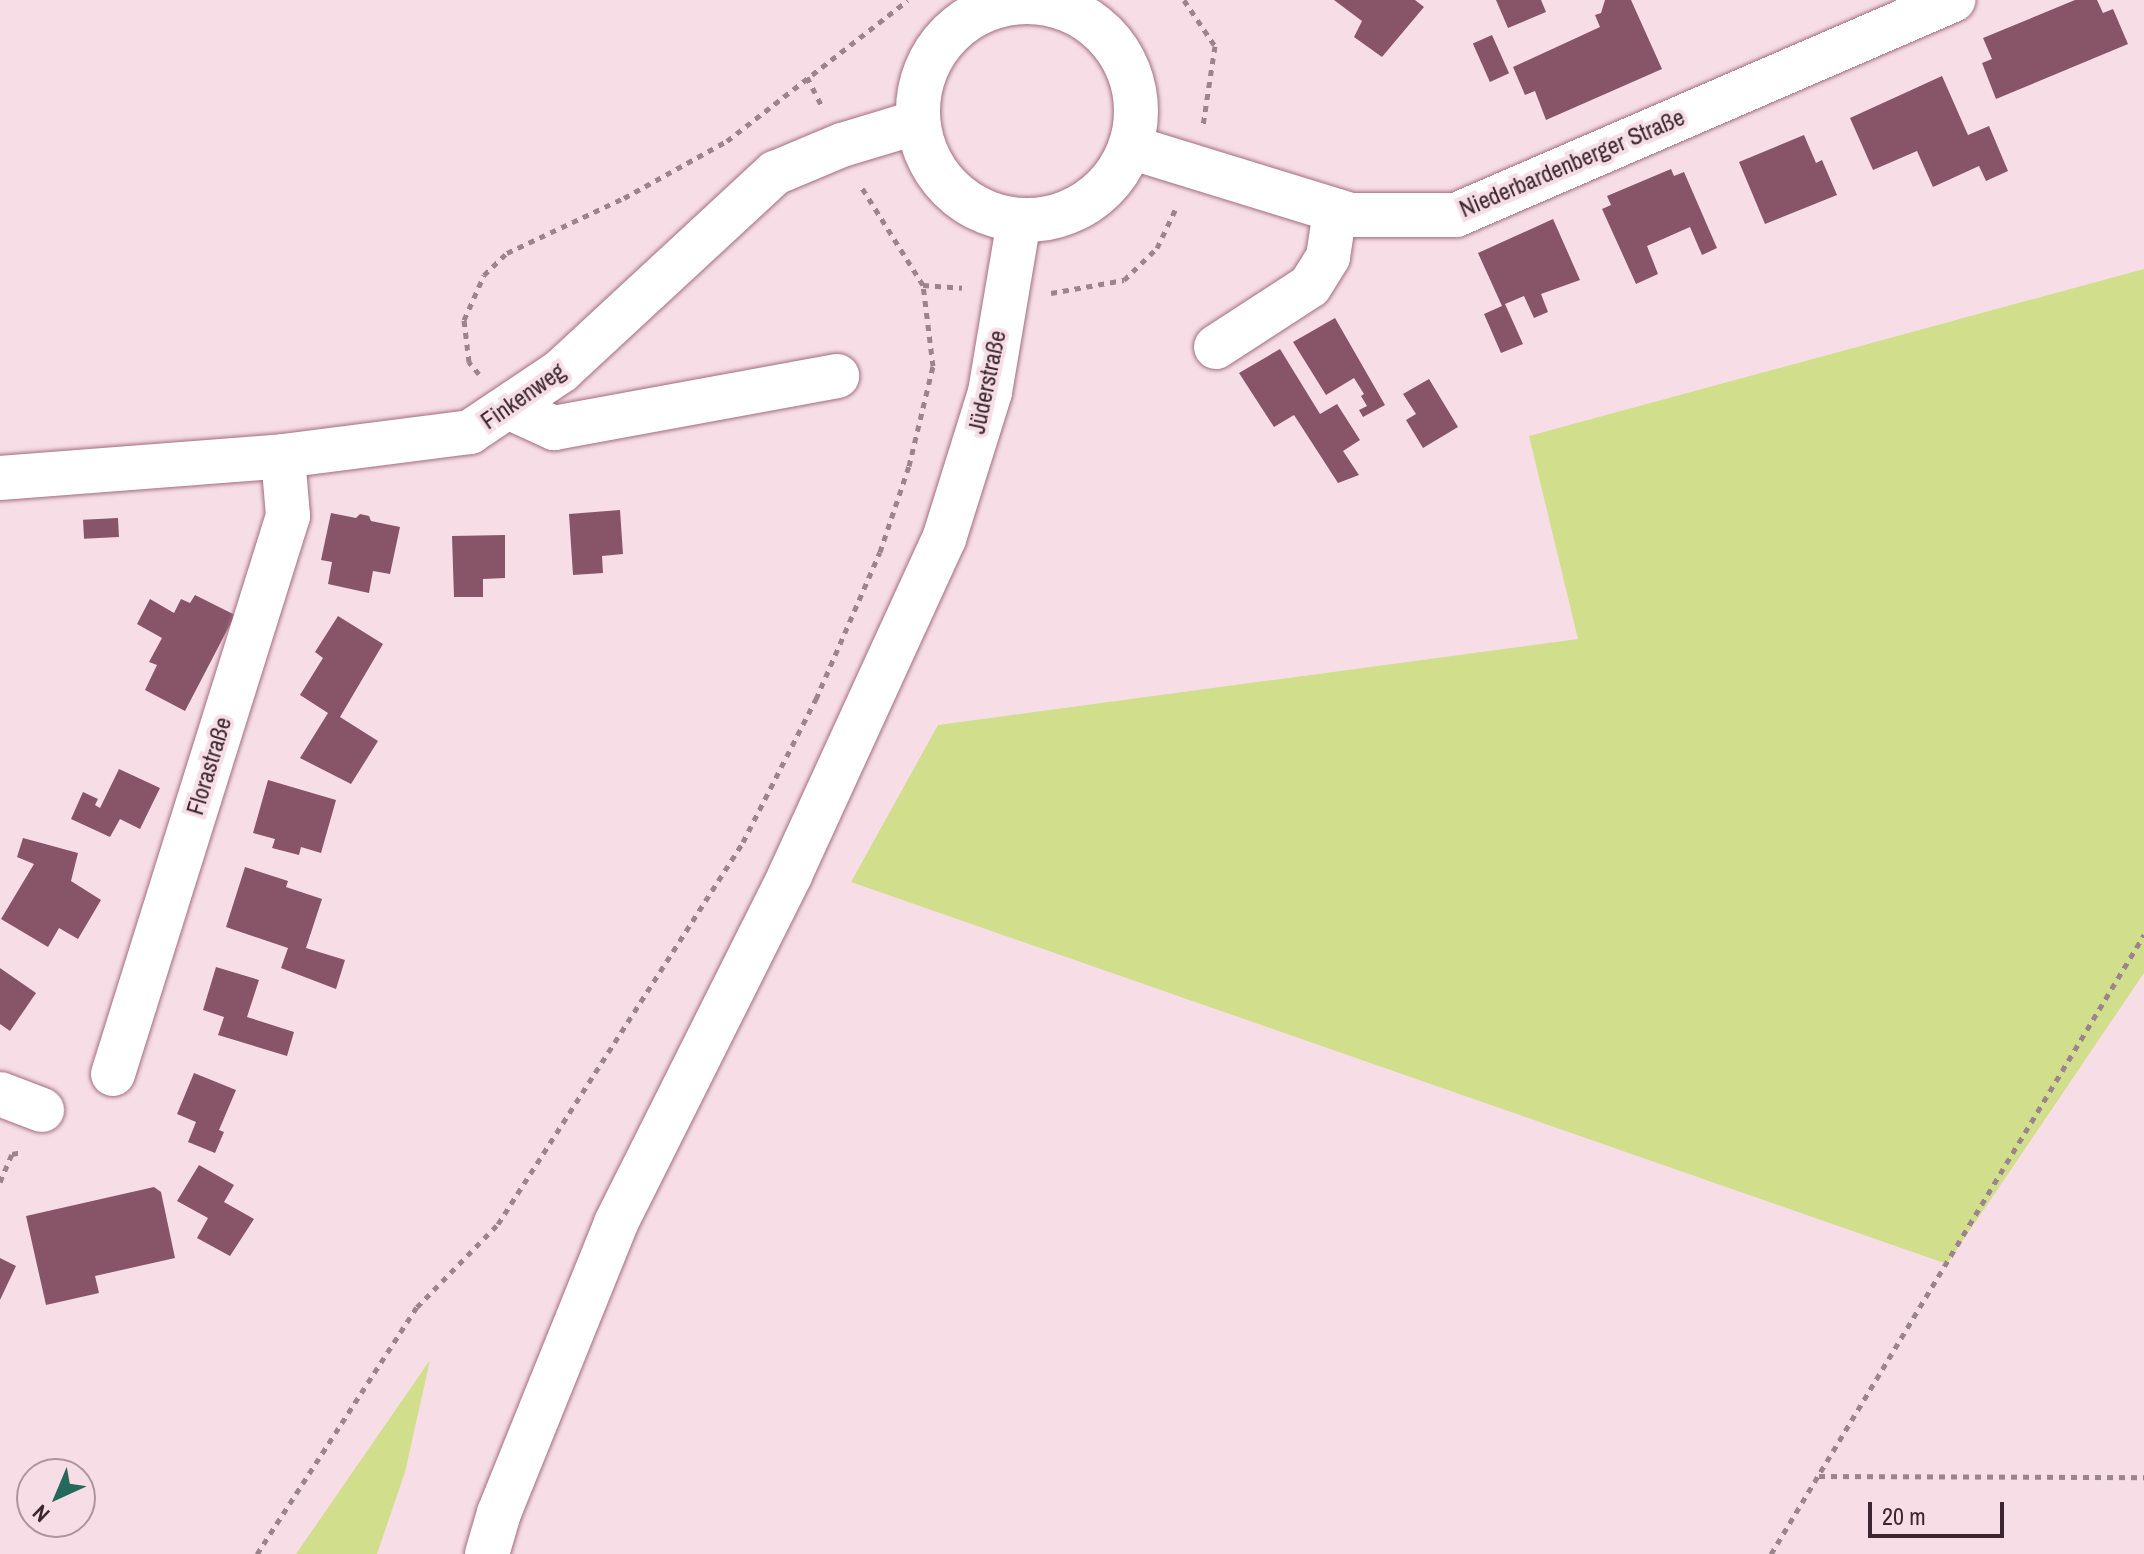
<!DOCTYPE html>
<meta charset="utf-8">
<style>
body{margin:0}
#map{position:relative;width:2144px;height:1554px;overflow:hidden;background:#f7dee6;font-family:"Archivo Narrow",sans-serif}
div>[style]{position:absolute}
.green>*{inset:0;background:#d1de8c}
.building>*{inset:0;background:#885467;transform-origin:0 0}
.path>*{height:5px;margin-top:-2.5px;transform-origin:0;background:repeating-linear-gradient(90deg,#9c848c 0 6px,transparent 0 12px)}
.roads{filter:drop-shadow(0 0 2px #a36d80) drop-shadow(0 0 2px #a36d80)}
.minor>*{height:44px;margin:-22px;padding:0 22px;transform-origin:22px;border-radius:22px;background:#fff}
.major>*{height:44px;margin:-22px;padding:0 22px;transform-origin:22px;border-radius:22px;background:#fff}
.major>.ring{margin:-22px;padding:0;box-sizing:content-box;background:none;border:44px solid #fff;border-radius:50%}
span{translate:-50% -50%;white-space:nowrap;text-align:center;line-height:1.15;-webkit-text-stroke:8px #f7dee6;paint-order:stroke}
.street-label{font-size:24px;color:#3d262f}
.north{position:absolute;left:16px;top:1458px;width:80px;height:80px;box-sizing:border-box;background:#f7dee6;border:2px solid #ad949d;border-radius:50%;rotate:224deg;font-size:22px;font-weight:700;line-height:32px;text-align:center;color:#3d262f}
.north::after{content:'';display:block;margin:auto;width:28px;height:36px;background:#25695a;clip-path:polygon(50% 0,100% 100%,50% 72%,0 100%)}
.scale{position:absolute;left:1868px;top:1502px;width:136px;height:36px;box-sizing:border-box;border:4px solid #3d262f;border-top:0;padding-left:10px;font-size:24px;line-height:28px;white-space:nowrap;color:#3d262f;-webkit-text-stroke:6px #f7dee6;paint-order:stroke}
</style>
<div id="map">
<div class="green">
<div style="clip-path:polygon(2144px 269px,2144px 973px,1947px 1264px,851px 882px,938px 725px,1578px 639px,1529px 436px)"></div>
<div style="clip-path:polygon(430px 1360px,405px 1472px,377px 1554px,296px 1554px)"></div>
</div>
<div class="building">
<div style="clip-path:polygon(1334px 0,1415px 0,1424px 7px,1382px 57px,1354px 37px,1362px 21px)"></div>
<div style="clip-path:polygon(1496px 0,1541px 0,1546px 12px,1508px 28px)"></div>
<div style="clip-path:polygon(1605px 0,1631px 0,1662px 69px,1546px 120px,1535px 91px,1525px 95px,1513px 67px,1600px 27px,1595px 15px,1601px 13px)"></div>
<div style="clip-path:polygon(2075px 0,2097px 0,2103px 13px,2113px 9px,2128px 44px,1996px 99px,1982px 63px,1992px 59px,1983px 38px)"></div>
<div style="left:1492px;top:35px;width:42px;height:21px;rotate:66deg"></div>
<div style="clip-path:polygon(1942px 76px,1968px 135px,1989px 126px,2008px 171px,1986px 181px,1979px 166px,1933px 187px,1917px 151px,1873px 170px,1850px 118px)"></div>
<div style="clip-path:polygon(1804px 135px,1816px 163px,1822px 160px,1837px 195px,1765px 224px,1739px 162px)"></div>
<div style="clip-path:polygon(1671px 169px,1674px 176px,1684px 172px,1717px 248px,1702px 255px,1690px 227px,1647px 246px,1658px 274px,1636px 284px,1602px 209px,1611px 205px,1607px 196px)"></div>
<div style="clip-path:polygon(1553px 219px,1580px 280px,1541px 294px,1548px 312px,1534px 318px,1524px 296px,1505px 304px,1523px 344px,1501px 353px,1484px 314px,1502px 306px,1478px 253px)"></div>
<div style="clip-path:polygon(1335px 318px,1385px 405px,1363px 417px,1359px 410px,1367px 406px,1361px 396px,1364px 394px,1354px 378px,1326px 395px,1293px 342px)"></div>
<div style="clip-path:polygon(1280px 349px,1320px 414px,1337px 404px,1360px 440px,1343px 451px,1359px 475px,1338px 483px,1294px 415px,1274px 427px,1239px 373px)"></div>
<div style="clip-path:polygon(1429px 379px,1458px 427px,1423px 448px,1406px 420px,1416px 414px,1403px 394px)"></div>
<div style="clip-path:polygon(620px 510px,623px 554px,602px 556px,603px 573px,573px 575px,569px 514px)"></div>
<div style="clip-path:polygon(331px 513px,356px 518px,360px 514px,369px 516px,371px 521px,400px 527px,390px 574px,373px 571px,369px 593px,328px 584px,332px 562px,321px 560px)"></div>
<div style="left:118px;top:518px;width:19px;height:35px;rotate:87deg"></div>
<div style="clip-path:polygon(505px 535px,505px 578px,483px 579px,483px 597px,454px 597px,452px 536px)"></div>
<div style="clip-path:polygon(195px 595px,235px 615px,185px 711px,145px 690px,157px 665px,149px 662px,162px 638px,137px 624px,150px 599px,174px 613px,181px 599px,190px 603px)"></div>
<div style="clip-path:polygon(338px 616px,383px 644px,340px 717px,378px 741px,351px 784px,300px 758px,328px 713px,300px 695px,323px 658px,315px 652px)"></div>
<div style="clip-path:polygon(119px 769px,160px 788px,140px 829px,120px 819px,110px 837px,71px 819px,83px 792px,98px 799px,95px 805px,100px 808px)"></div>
<div style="clip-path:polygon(268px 780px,336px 800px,321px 853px,301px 847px,299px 855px,272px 848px,275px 839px,253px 833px)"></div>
<div style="clip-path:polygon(23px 838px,78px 853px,71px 881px,101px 900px,78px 939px,59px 928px,48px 947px,1px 919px,34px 864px,17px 857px)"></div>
<div style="clip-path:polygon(245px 867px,288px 881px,286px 887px,322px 899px,306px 948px,345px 960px,336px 989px,281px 968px,288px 948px,226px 927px)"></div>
<div style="clip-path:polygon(216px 967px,259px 980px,247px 1017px,294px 1032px,287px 1056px,218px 1035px,224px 1017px,203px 1010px)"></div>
<div style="clip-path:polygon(0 968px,36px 993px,10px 1031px,0 1024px)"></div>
<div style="clip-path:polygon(194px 1073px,236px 1090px,219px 1130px,224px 1132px,215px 1153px,188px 1142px,196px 1122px,177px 1114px)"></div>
<div style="clip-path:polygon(199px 1165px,234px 1185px,224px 1202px,254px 1219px,230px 1256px,197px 1238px,208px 1218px,177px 1201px)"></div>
<div style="clip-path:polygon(154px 1187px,161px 1192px,175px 1258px,95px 1276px,99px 1293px,46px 1305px,26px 1216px)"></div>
<div style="clip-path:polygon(0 1258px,16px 1266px,0 1300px)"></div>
</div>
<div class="path">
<div style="left:1184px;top:0;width:55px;rotate:56deg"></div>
<div style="left:1215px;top:46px;width:80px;rotate:98.6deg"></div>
<div style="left:807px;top:77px;width:31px;rotate:63deg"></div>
<div style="left:923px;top:285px;width:39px;rotate:4deg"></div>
<div style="left:1051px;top:293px;width:74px;rotate:-10.1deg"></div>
<div style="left:1124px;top:280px;width:46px;rotate:-44.1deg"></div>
<div style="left:1157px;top:248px;width:47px;rotate:-64.5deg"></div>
<div style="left:479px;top:374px;width:16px;rotate:-130deg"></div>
<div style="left:469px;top:362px;width:42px;rotate:-96.8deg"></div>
<div style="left:464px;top:320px;width:49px;rotate:-66deg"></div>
<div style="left:484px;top:275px;width:32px;rotate:-44deg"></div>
<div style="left:507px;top:253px;width:129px;rotate:-25.2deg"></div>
<div style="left:624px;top:198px;width:118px;rotate:-29deg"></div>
<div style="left:727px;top:141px;width:229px;rotate:-37.9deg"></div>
<div style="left:0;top:1182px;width:30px;rotate:-67deg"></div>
<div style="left:12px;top:1154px;width:10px;rotate:-11deg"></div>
<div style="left:1819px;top:1476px;width:325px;rotate:0.2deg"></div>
<div style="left:257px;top:1554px;width:294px;rotate:-57.1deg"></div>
<div style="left:417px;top:1307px;width:116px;rotate:-45.7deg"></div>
<div style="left:498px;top:1224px;width:454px;rotate:-57.3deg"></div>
<div style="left:743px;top:842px;width:161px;rotate:-63deg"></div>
<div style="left:816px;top:699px;width:160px;rotate:-66.5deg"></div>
<div style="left:880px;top:552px;width:91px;rotate:-71.4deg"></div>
<div style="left:909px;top:466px;width:103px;rotate:-76.5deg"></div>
<div style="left:933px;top:366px;width:82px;rotate:-97deg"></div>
<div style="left:923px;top:285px;width:117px;rotate:-122.1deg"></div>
<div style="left:1771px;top:1554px;width:723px;rotate:-58.93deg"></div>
</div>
<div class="roads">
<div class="minor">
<div style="left:1130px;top:147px;width:231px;rotate:17.1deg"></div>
<div style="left:1351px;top:215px;width:105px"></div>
<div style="left:1456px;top:215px;width:542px;rotate:-23.39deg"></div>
<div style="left:1216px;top:347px;width:112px;rotate:-33deg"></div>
<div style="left:1310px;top:286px;width:34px;rotate:-58deg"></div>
<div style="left:1328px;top:257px;width:47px;rotate:-81.3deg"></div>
<div style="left:508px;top:407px;width:51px;rotate:24.5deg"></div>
<div style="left:554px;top:428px;width:288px;rotate:-10.4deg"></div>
<div style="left:0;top:478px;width:284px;rotate:-4.4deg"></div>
<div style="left:283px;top:456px;width:189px;rotate:-7.3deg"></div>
<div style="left:470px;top:432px;width:110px;rotate:-33.8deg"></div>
<div style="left:561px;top:371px;width:292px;rotate:-42.8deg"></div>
<div style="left:775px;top:173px;width:73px;rotate:-22.7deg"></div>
<div style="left:842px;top:145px;width:79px;rotate:-16.8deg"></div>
<div style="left:113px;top:1074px;width:585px;rotate:-72.59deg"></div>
<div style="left:288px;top:516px;width:60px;rotate:-94.8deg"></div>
<div style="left:0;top:1094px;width:45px;rotate:20.9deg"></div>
</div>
<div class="major">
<div class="ring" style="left:918px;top:2px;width:174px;height:174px"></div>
<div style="left:487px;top:1554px;width:43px;rotate:-73.7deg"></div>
<div style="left:499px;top:1513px;width:313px;rotate:-68deg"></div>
<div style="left:616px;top:1223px;width:389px;rotate:-63.4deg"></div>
<div style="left:790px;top:875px;width:370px;rotate:-65.4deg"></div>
<div style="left:944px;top:539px;width:154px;rotate:-72.6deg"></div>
<div style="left:990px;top:392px;width:173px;rotate:-80.4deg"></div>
</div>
</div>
<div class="street-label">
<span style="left:1572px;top:163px;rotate:-23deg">Niederbardenberger Straße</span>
<span style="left:987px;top:382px;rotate:-78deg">Jüderstraße</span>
<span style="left:523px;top:396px;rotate:-35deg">Finkenweg</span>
<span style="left:209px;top:766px;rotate:-73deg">Florastraße</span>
</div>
<div class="north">N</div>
<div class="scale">20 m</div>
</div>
